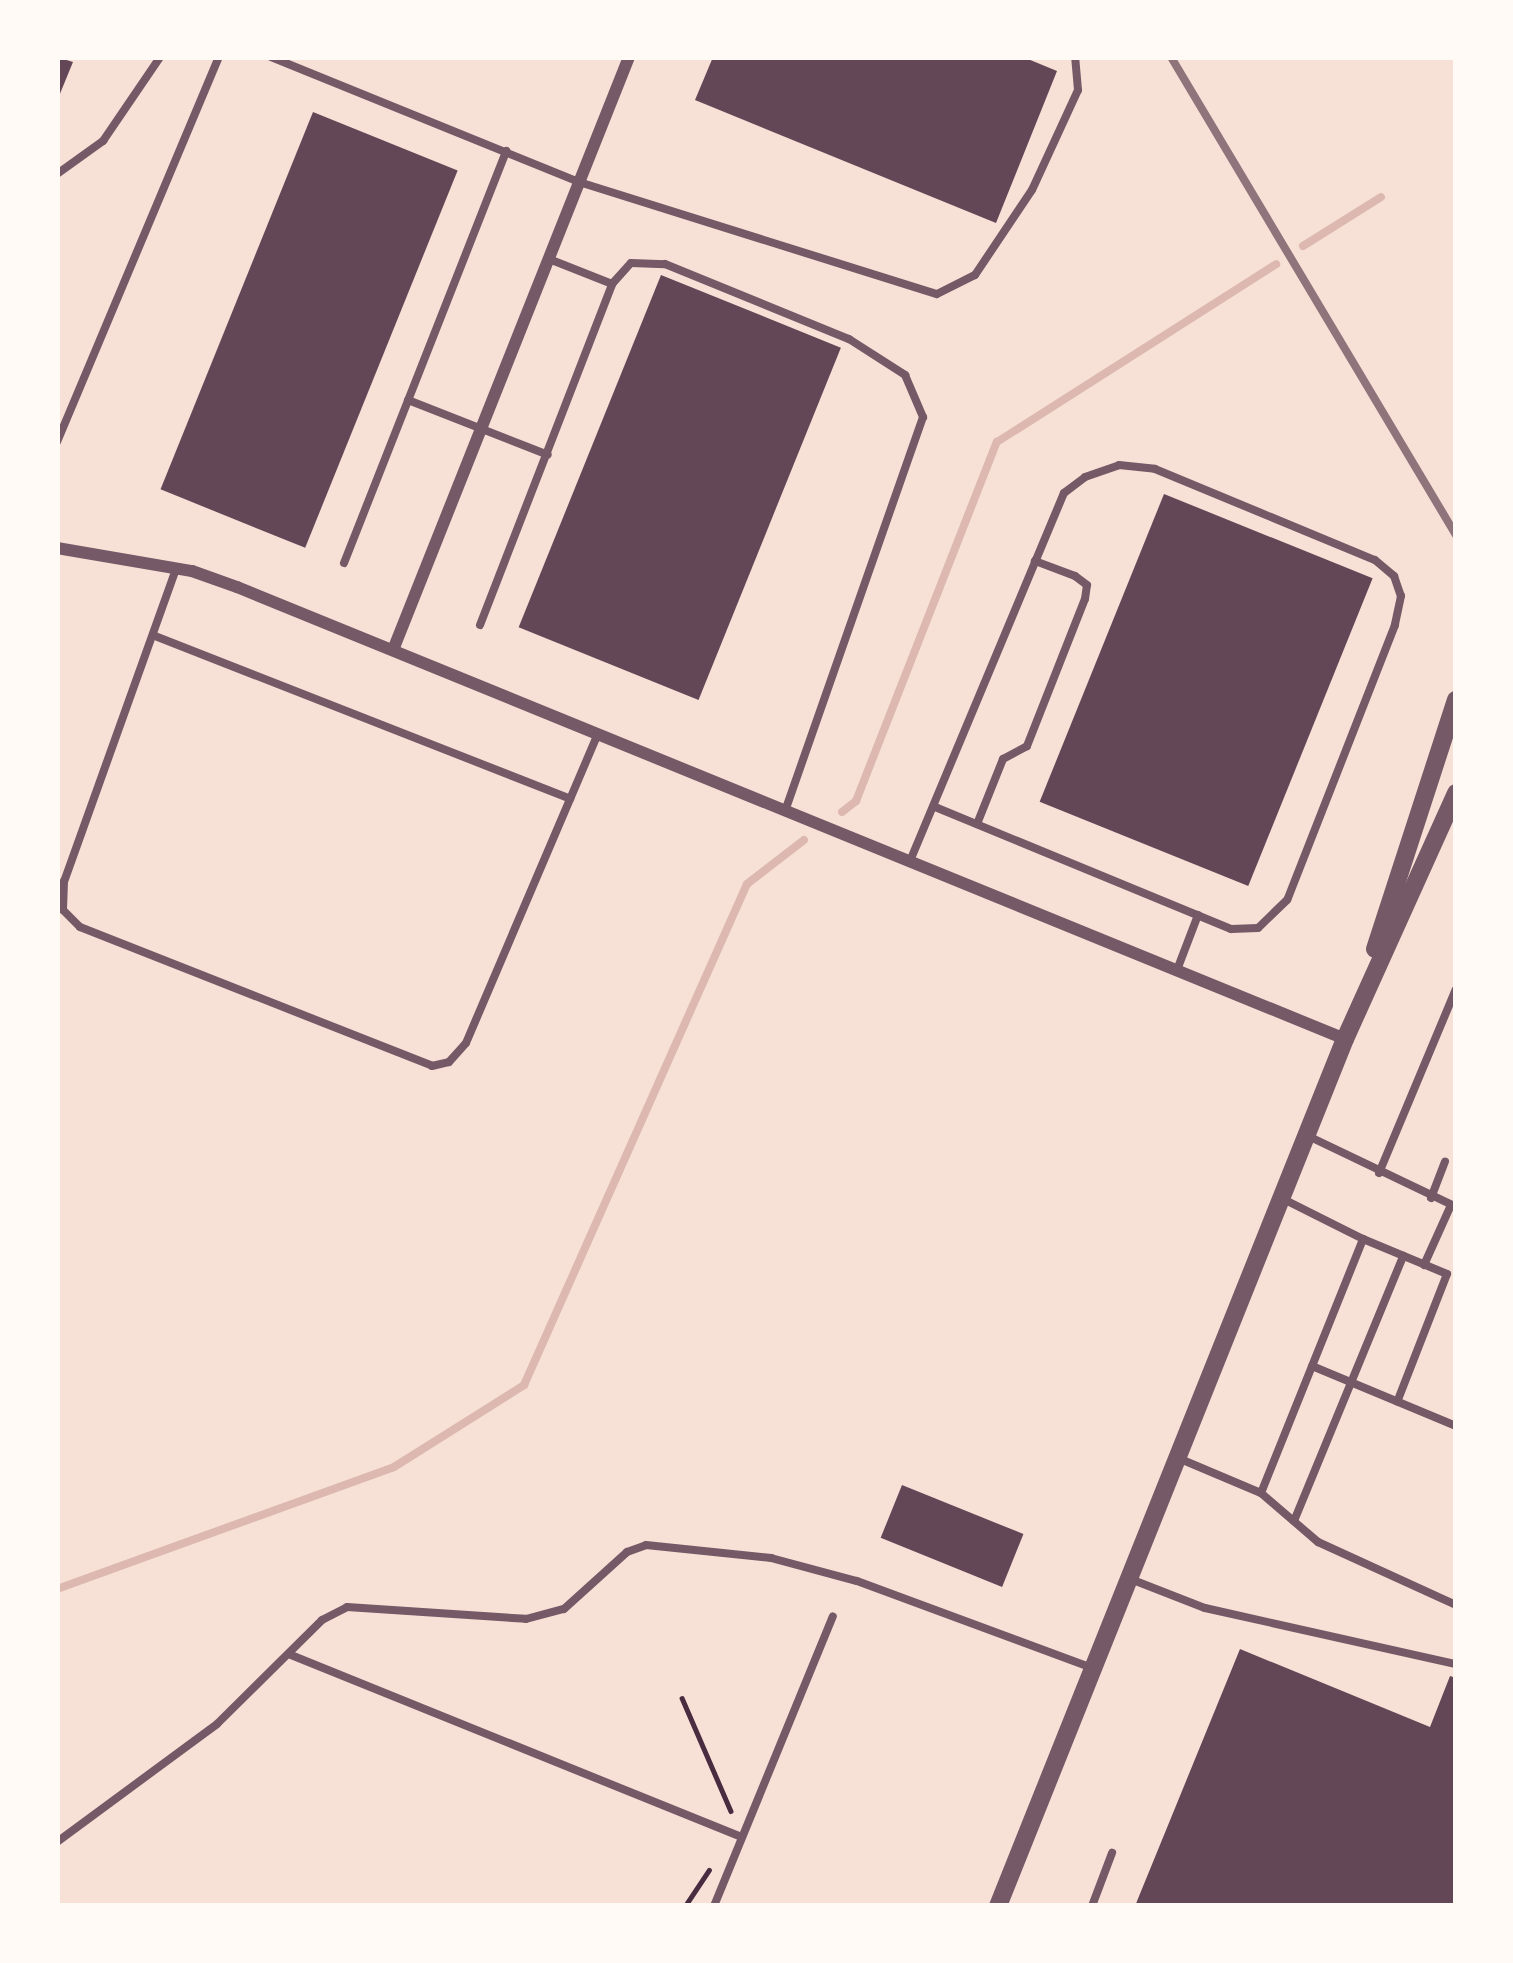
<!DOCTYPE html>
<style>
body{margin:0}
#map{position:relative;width:1513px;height:1963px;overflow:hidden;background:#f7e1d7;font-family:"Roboto Condensed",sans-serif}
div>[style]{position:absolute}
.stream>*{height:8px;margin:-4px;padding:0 4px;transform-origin:4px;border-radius:4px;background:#dcb8b0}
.building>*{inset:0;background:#644757;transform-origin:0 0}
.path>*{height:4.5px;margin:-2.25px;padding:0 2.25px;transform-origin:2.25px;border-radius:2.25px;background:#4a2c40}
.service>*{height:8px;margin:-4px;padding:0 4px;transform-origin:4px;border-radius:4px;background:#755966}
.minor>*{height:12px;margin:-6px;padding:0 6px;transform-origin:6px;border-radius:6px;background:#755966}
.tertiary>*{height:18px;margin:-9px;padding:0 9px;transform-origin:9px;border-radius:9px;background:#755966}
.rail>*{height:8px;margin:-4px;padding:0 4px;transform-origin:4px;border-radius:4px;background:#8f747c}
span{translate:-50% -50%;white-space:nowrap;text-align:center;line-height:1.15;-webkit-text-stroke:9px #fffaf5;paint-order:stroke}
.frame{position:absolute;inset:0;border:60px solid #fffaf5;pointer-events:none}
</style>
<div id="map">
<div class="stream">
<div style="left:1303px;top:246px;width:92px;rotate:-32.1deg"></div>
<div style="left:842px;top:812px;width:18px;rotate:-38deg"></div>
<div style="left:856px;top:801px;width:386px;rotate:-68.6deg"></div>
<div style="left:997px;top:442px;width:331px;rotate:-32.5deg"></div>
<div style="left:57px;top:1589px;width:358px;rotate:-19.9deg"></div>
<div style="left:394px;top:1467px;width:154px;rotate:-32.2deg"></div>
<div style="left:524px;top:1385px;width:548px;rotate:-66.01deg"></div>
<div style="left:747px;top:884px;width:72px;rotate:-37.7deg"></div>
</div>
<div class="building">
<div style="clip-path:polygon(57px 57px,73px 62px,57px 101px)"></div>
<div style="clip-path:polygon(713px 57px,1023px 57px,1057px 71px,996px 223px,695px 100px)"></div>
<div style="left:313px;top:112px;width:156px;height:407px;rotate:22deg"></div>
<div style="left:661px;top:275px;width:194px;height:380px;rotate:22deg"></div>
<div style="left:1164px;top:494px;width:225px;height:332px;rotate:22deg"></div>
<div style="left:902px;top:1485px;width:131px;height:57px;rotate:22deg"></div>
<div style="clip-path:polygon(1240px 1649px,1430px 1727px,1450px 1676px,1456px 1678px,1456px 1906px,1135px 1906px)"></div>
</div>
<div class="path">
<div style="left:682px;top:1698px;width:123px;rotate:66.6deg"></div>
<div style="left:685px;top:1906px;width:43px;rotate:-56.3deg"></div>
</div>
<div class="service">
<div style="left:271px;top:57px;width:332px;rotate:22.1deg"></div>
<div style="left:579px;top:182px;width:375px;rotate:17.4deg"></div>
<div style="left:937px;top:294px;width:42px;rotate:-26.6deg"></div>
<div style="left:975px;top:275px;width:102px;rotate:-56.2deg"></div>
<div style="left:1032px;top:190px;width:110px;rotate:-65.3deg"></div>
<div style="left:1078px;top:90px;width:33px;rotate:-95deg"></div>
<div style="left:57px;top:174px;width:57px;rotate:-35.7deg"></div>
<div style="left:103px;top:141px;width:102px;rotate:-55.8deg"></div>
<div style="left:549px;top:259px;width:68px;rotate:21.6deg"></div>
<div style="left:612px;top:284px;width:28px;rotate:-48deg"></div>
<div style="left:631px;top:263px;width:34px;rotate:2deg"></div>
<div style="left:665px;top:264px;width:199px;rotate:22.2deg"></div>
<div style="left:849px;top:339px;width:67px;rotate:32.7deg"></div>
<div style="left:905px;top:375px;width:46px;rotate:66.8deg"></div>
<div style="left:923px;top:417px;width:417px;rotate:109.3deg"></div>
<div style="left:408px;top:400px;width:150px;rotate:21.4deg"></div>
<div style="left:57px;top:442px;width:418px;rotate:-67.2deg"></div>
<div style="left:344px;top:563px;width:443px;rotate:-68.5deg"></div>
<div style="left:176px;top:569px;width:331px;rotate:109.7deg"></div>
<div style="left:64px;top:881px;width:29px;rotate:92deg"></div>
<div style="left:63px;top:910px;width:24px;rotate:45deg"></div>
<div style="left:80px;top:927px;width:378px;rotate:21.5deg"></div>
<div style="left:432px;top:1066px;width:17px;rotate:-13deg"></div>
<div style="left:449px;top:1062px;width:25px;rotate:-48deg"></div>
<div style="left:466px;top:1043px;width:336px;rotate:-66.9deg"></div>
<div style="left:480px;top:625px;width:366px;rotate:-68.8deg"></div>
<div style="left:155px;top:636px;width:446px;rotate:21.4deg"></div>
<div style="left:977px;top:824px;width:70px;rotate:-68.2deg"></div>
<div style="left:1003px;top:759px;width:27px;rotate:-28deg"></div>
<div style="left:1027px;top:746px;width:158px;rotate:-68.5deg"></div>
<div style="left:1085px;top:599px;width:14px;rotate:-82deg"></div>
<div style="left:1087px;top:585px;width:15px;rotate:-143deg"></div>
<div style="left:1075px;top:576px;width:43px;rotate:-159.4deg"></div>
<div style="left:910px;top:861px;width:399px;rotate:-67.3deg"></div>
<div style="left:1064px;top:493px;width:26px;rotate:-37deg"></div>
<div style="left:1085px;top:477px;width:36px;rotate:-19deg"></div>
<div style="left:1119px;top:465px;width:36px;rotate:6deg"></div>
<div style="left:1155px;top:469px;width:238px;rotate:22.5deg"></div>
<div style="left:1375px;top:560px;width:25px;rotate:40deg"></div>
<div style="left:1394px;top:576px;width:21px;rotate:71deg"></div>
<div style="left:1401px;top:596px;width:30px;rotate:102deg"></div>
<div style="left:1395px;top:625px;width:295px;rotate:111.4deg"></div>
<div style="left:1287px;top:900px;width:40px;rotate:136deg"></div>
<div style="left:1258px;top:928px;width:27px;rotate:178deg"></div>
<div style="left:1231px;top:929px;width:322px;rotate:-157.6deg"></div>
<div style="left:1177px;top:970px;width:59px;rotate:-69.1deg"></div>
<div style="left:1306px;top:1135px;width:166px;rotate:25.6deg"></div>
<div style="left:1379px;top:1173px;width:199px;rotate:-67.3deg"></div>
<div style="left:1431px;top:1198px;width:39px;rotate:-69deg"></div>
<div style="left:1363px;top:1239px;width:91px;rotate:22.6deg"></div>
<div style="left:1447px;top:1274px;width:137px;rotate:111.3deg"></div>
<div style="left:1424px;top:1265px;width:66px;rotate:-65.8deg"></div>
<div style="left:1312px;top:1366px;width:156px;rotate:22.6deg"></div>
<div style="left:1178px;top:1458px;width:90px;rotate:22.9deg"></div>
<div style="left:1261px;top:1493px;width:274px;rotate:-68.1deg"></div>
<div style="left:1363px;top:1239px;width:87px;rotate:-153.4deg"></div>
<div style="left:1261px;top:1493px;width:75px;rotate:40.7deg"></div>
<div style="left:1318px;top:1542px;width:152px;rotate:24.5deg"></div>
<div style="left:1294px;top:1521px;width:287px;rotate:-67.6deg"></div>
<div style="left:1133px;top:1580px;width:77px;rotate:21.3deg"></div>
<div style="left:1205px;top:1608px;width:257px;rotate:12.6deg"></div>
<div style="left:291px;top:1655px;width:486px;rotate:22deg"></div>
<div style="left:57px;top:1842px;width:199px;rotate:-36.4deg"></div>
<div style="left:217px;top:1724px;width:148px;rotate:-44.7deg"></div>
<div style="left:322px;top:1620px;width:28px;rotate:-27deg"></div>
<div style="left:347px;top:1607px;width:179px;rotate:3.8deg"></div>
<div style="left:526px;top:1619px;width:39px;rotate:-15deg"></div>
<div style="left:564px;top:1609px;width:85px;rotate:-42.1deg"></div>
<div style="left:627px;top:1552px;width:20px;rotate:-20deg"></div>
<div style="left:646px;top:1545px;width:126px;rotate:5.9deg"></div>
<div style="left:771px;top:1558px;width:89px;rotate:15deg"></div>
<div style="left:857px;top:1581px;width:248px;rotate:20.3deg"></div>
<div style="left:714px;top:1906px;width:313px;rotate:-67.7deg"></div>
<div style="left:1092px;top:1906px;width:57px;rotate:-69.3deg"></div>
</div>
<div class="minor">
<div style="left:57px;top:548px;width:137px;rotate:9.7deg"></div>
<div style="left:192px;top:571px;width:48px;rotate:19.6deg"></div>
<div style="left:237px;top:587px;width:1197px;rotate:22.19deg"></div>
<div style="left:393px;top:650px;width:638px;rotate:-68.3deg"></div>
</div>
<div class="tertiary">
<div style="left:1375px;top:949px;width:262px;rotate:-72deg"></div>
<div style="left:998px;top:1906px;width:934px;rotate:-68.19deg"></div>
<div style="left:1345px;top:1039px;width:270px;rotate:-65.7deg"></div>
</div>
<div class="rail">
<div style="left:1171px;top:57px;width:557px;rotate:59.2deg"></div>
</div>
<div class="frame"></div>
</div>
